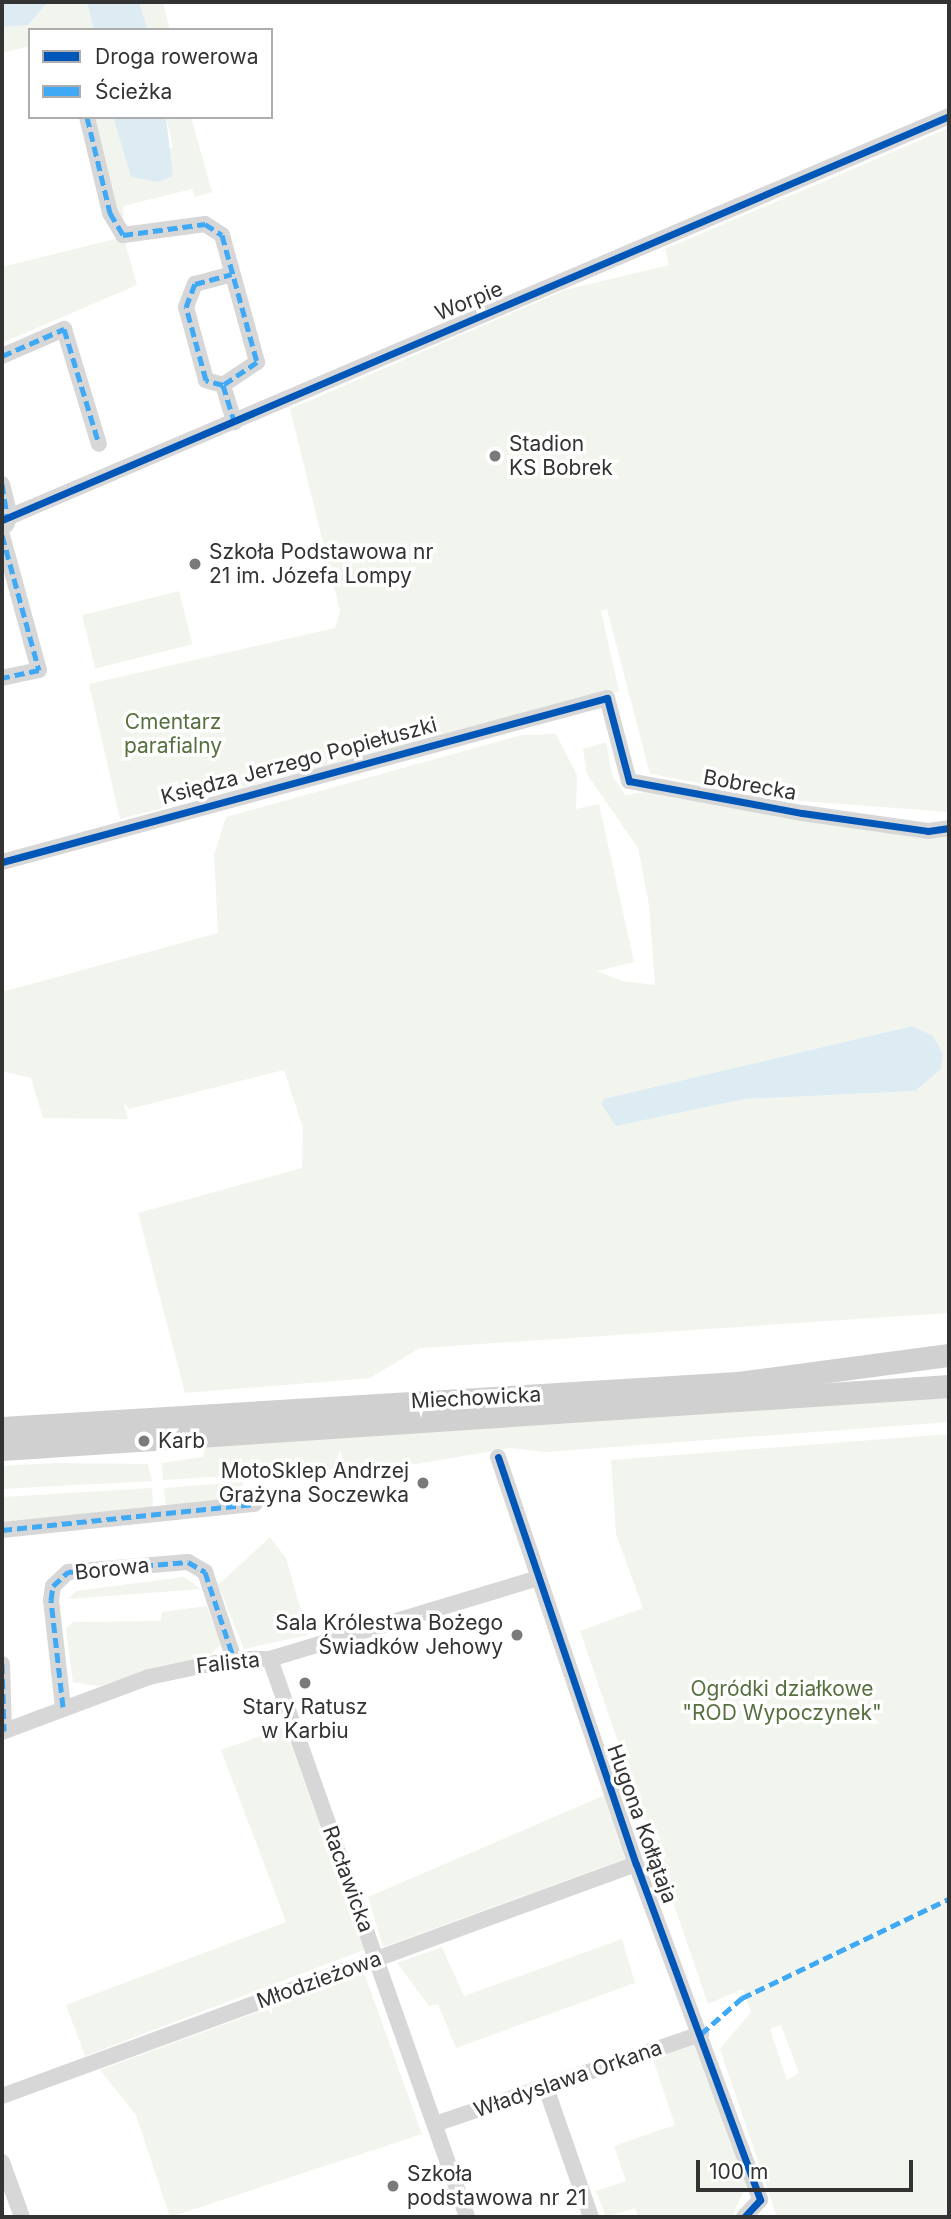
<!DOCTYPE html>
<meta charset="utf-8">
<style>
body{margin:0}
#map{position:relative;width:951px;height:2219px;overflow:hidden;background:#fff;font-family:Inter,sans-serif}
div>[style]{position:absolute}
.green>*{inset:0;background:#f1f5ed;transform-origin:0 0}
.water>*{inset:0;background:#ddebf3}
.street>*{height:16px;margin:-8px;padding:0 8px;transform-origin:8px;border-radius:8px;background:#d7d7d7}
.secondary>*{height:23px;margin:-11.5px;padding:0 11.5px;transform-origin:11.5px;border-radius:11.5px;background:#d0d0d0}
.quiet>*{height:5px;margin-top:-2.5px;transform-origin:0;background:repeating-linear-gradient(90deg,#3fa9f5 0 10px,transparent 0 15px)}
.cycleway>*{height:7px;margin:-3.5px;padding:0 3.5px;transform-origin:3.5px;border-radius:3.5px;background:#0057b8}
.dots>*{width:19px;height:19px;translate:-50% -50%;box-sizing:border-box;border:4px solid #fff;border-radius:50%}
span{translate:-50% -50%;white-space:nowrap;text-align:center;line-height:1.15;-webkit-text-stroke:7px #fff;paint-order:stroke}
.street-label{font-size:21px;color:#333}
.poi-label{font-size:21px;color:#333}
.left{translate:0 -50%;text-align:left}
.right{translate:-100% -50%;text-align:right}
.park-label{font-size:21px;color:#56703f}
.frame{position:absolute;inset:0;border:4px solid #333;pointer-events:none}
.legend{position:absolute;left:28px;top:28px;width:245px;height:91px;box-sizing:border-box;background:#fff;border:2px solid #adadad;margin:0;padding:9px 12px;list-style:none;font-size:21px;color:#333}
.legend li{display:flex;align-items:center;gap:14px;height:35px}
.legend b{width:35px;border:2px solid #adadad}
.scale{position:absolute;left:696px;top:2160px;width:217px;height:32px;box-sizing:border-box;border:4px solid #333;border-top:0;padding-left:9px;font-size:21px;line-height:24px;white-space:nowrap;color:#333;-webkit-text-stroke:5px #fff;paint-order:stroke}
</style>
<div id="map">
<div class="green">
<div style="clip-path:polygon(46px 2px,87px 2px,94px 30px,30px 30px,30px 46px,2px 53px,2px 27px,28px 25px)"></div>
<div style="clip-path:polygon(139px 2px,163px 2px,170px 30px,148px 30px)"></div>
<div style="clip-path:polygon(95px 117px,113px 117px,131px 177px,173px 147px,166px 117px,191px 117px,212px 192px,195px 197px,192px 189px,123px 206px,124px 238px,137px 285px,2px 343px,2px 267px,123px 237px)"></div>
<div style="clip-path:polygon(949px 128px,949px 812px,801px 801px,650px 774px,607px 609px,601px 611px,619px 691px,120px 819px,89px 684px,335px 628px,340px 611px,290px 409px,565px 290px,669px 265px,665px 249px)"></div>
<div style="left:179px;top:591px;width:55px;height:100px;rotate:76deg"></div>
<div style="clip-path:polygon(evenodd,556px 734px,577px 775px,576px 809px,599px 804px,634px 962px,597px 971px,622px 981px,655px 985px,649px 905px,638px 848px,587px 774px,583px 749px,606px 742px,612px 775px,625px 795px,648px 792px,949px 832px,949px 1313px,420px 1348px,370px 1378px,185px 1393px,138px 1213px,302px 1168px,303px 1128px,284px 1070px,129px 1109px,123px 1102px,128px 1119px,43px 1118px,31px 1078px,2px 1071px,2px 992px,218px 933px,214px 855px,226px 817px,522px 735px,556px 734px,912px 1026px,915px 1091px,745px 1099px,616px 1126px,603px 1099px,912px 1026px)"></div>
<div style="clip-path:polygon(949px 1393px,949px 1422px,546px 1452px,510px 1448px,416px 1464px,163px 1480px,162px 1463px,203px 1457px,205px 1445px)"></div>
<div style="clip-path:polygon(evenodd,949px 1434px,949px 2217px,777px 2217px,720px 2049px,751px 2012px,743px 1989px,708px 2004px,580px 1631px,643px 1608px,616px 1534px,611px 1460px,949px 1434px,781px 2025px,799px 2073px,787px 2080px,770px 2029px,781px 2025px)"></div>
<div style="clip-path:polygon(56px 1463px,148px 1464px,152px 1481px,2px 1489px,2px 1466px)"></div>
<div style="clip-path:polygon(243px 1482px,244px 1500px,166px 1509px,164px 1488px)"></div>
<div style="clip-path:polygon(152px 1488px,153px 1509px,2px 1526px,2px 1497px)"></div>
<div style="clip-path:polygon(270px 1537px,286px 1558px,308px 1635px,244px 1649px,218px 1585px)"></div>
<div style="clip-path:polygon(184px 1577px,201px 1589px,68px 1599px,76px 1591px)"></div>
<div style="clip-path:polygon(207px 1606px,221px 1644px,208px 1657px,98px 1686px,73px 1682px,66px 1629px,73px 1622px,160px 1621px,162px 1612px)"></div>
<div style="clip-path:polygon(285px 1727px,364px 1950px,85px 2056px,66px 2005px,286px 1922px,221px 1750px)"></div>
<div style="clip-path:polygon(605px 1795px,625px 1859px,383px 1947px,368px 1897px)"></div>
<div style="clip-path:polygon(622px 1939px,635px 1983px,456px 2048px,438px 2004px,429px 2006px,397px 1963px,442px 1947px,464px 1996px)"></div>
<div style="clip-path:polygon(364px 1973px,422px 2134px,170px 2217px,136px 2115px,100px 2070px)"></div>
<div style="clip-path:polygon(695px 2045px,747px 2184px,732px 2217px,638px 2217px,635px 2208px,606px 2217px,596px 2191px,626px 2181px,614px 2146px,675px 2125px,653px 2059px)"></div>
</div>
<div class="water">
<div style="clip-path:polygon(2px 2px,46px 2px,47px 3px,28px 25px,2px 27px)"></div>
<div style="clip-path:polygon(87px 2px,139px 2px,148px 30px,94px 30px)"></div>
<div style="clip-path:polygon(113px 117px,166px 117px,173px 176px,158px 182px,131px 177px)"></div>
<div style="clip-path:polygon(912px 1026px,933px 1036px,943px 1054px,941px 1069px,915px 1091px,745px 1099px,616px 1126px,602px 1105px,603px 1099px)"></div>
</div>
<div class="street">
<div style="left:87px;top:117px;width:99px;rotate:76.5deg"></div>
<div style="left:110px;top:213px;width:26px;rotate:59deg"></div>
<div style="left:123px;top:235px;width:83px;rotate:-7.6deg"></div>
<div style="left:205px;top:224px;width:20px;rotate:33deg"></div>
<div style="left:222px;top:235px;width:132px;rotate:74.6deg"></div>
<div style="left:257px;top:362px;width:41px;rotate:145.9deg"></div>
<div style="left:223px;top:385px;width:39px;rotate:73deg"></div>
<div style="left:2px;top:356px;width:68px;rotate:-23.5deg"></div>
<div style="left:64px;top:329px;width:120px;rotate:73.1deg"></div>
<div style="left:223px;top:385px;width:18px;rotate:-164deg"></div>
<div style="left:206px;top:380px;width:76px;rotate:-105.3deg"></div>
<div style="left:186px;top:307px;width:25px;rotate:-69deg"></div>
<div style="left:195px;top:284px;width:38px;rotate:-15deg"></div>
<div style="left:2px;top:484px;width:33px;rotate:76deg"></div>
<div style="left:10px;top:516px;width:10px;rotate:114deg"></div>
<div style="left:2px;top:520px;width:1030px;rotate:-23.1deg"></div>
<div style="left:2px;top:535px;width:140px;rotate:74.7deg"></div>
<div style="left:39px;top:670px;width:38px;rotate:168deg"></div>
<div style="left:2px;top:862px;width:627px;rotate:-15.17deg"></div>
<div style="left:607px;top:698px;width:86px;rotate:75.2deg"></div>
<div style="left:629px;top:781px;width:176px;rotate:10.5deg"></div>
<div style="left:802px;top:813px;width:127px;rotate:8.1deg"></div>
<div style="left:928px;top:831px;width:21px;rotate:-8deg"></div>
<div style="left:498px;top:1457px;width:430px;rotate:71.3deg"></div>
<div style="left:636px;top:1864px;width:358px;rotate:69.7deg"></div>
<div style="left:760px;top:2200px;width:23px;rotate:133deg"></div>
<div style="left:2px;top:1530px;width:254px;rotate:-5.9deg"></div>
<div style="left:270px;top:1659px;width:592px;rotate:70.55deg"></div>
<div style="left:2px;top:1664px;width:67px;rotate:88.3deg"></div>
<div style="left:63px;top:1707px;width:108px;rotate:-96.4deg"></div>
<div style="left:51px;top:1600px;width:14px;rotate:-82deg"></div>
<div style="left:53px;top:1586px;width:21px;rotate:-43deg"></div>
<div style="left:68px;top:1572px;width:120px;rotate:-4.8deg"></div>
<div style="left:188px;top:1562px;width:20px;rotate:30deg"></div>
<div style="left:205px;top:1572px;width:92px;rotate:71.6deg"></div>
<div style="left:2px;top:1732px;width:157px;rotate:-20.5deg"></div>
<div style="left:149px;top:1677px;width:87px;rotate:-12deg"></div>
<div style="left:234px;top:1659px;width:36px"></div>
<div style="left:270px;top:1659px;width:280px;rotate:-16.8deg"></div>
<div style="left:546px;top:2088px;width:137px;rotate:70.8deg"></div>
<div style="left:2px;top:2096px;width:675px;rotate:-20.1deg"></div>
<div style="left:435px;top:2124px;width:281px;rotate:-18.7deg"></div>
<div style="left:2px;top:2162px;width:59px;rotate:70deg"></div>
</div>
<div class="secondary">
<div style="left:2px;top:1428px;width:737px;rotate:-3.5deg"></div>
<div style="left:738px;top:1383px;width:213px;rotate:-7.6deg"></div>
<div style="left:2px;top:1449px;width:949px;rotate:-3.81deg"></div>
</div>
<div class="quiet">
<div style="left:87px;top:117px;width:99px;rotate:76.5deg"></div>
<div style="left:110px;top:213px;width:26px;rotate:59deg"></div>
<div style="left:123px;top:235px;width:83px;rotate:-7.6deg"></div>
<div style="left:205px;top:224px;width:20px;rotate:33deg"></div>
<div style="left:222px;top:235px;width:132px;rotate:74.6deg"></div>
<div style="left:257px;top:362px;width:41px;rotate:145.9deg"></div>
<div style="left:223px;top:385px;width:39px;rotate:73deg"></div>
<div style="left:2px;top:356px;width:68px;rotate:-23.5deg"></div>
<div style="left:64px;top:329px;width:120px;rotate:73.1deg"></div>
<div style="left:223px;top:385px;width:18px;rotate:-164deg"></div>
<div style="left:206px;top:380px;width:76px;rotate:-105.3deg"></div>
<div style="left:186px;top:307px;width:25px;rotate:-69deg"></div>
<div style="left:195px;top:284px;width:38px;rotate:-15deg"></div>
<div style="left:2px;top:484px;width:37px;rotate:81deg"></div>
<div style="left:2px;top:535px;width:140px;rotate:74.7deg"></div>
<div style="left:39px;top:670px;width:38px;rotate:168deg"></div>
<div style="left:2px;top:1530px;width:254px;rotate:-5.9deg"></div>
<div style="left:2px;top:1664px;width:67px;rotate:88.3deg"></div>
<div style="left:63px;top:1707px;width:108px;rotate:-96.4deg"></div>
<div style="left:51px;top:1600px;width:14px;rotate:-82deg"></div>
<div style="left:53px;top:1586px;width:21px;rotate:-43deg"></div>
<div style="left:68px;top:1572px;width:120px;rotate:-4.8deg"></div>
<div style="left:188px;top:1562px;width:20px;rotate:30deg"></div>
<div style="left:205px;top:1572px;width:92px;rotate:71.6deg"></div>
<div style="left:701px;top:2034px;width:55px;rotate:-41.3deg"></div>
<div style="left:742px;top:1998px;width:229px;rotate:-25.6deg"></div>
</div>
<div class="cycleway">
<div style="left:2px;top:520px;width:1030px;rotate:-23.1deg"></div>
<div style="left:2px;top:862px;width:627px;rotate:-15.17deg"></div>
<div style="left:607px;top:698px;width:86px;rotate:75.2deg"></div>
<div style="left:629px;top:781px;width:176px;rotate:10.5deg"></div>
<div style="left:802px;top:813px;width:127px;rotate:8.1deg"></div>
<div style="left:928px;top:831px;width:21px;rotate:-8deg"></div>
<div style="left:498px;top:1457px;width:430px;rotate:71.3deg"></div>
<div style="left:636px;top:1864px;width:358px;rotate:69.7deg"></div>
<div style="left:760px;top:2200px;width:23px;rotate:133deg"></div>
</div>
<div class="dots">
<div style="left:495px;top:456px;background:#7a7a7a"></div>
<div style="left:195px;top:564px;background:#7a7a7a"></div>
<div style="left:144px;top:1441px;background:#7a7a7a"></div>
<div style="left:423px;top:1483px;background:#7a7a7a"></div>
<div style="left:517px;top:1635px;background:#7a7a7a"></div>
<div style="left:305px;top:1683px;background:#7a7a7a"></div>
<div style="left:393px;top:2186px;background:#7a7a7a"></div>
</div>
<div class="street-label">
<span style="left:469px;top:301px;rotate:-22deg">Worpie</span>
<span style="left:299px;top:761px;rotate:-15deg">Księdza Jerzego Popiełuszki</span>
<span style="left:750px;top:785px;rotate:10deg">Bobrecka</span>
<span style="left:476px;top:1398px;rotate:-3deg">Miechowicka</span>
<span style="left:112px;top:1569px;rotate:-6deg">Borowa</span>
<span style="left:228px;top:1663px;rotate:-6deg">Falista</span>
<span style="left:642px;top:1824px;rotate:70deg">Hugona Kołłątaja</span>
<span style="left:348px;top:1879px;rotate:70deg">Racławicka</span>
<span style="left:319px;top:1980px;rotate:-20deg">Młodzieżowa</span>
<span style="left:568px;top:2079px;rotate:-19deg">Władyslawa Orkana</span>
</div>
<div class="poi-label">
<span class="left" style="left:509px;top:456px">Stadion<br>KS Bobrek</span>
<span class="left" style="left:209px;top:564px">Szkoła Podstawowa nr<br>21 im. Józefa Lompy</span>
<span class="left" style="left:158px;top:1441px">Karb</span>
<span class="right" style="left:409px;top:1483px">MotoSklep Andrzej<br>Grażyna Soczewka</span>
<span class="right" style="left:503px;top:1635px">Sala Królestwa Bożego<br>Świadków Jehowy</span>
<span style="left:305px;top:1719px">Stary Ratusz<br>w Karbiu</span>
<span class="left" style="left:407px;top:2186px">Szkoła<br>podstawowa nr 21</span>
</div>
<div class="park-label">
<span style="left:173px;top:734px">Cmentarz<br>parafialny</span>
<span style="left:782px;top:1701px">Ogródki działkowe<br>"ROD Wypoczynek"</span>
</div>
<div class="frame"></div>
<ul class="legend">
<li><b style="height:9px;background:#0057b8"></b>Droga rowerowa</li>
<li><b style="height:9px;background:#3fa9f5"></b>Ścieżka</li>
</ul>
<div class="scale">100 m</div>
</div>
